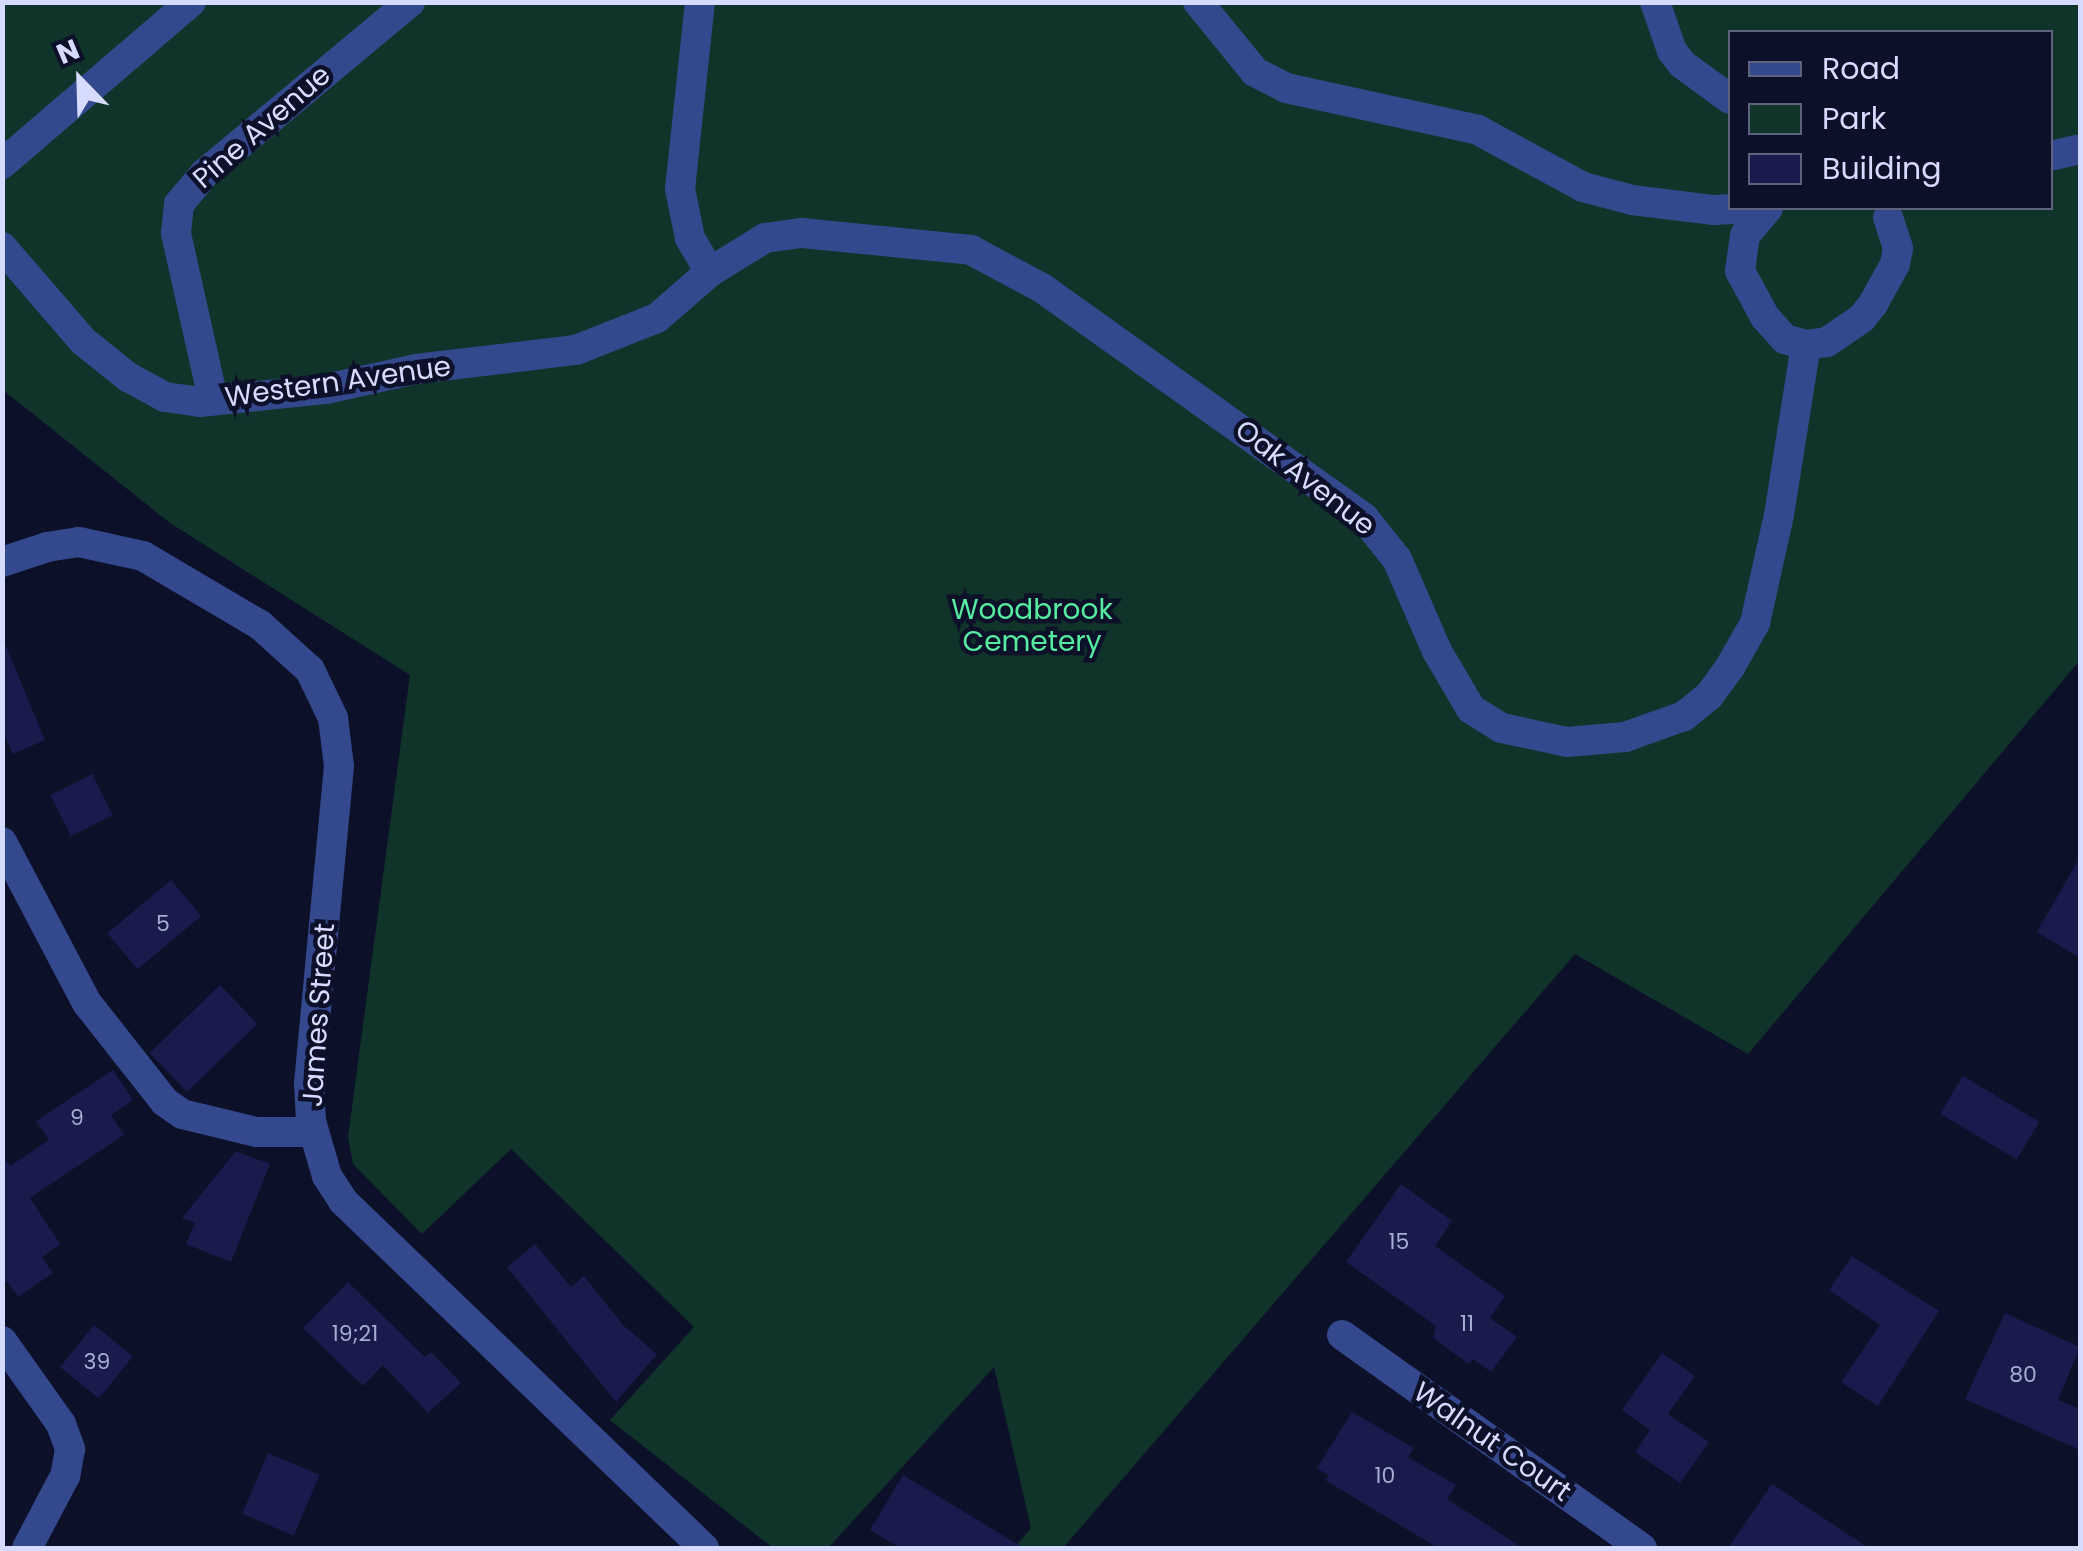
<!DOCTYPE html>
<style>
body{margin:0}
#map{position:relative;width:2083px;height:1551px;overflow:hidden;background:#0d1029;font-family:Poppins,sans-serif}
div>[style]{position:absolute}
.green>*{inset:0;background:#103429}
.building>*{inset:0;background:#181b4c;transform-origin:0 0}
.minor>*{height:30px;margin:-15px;padding:0 15px;transform-origin:15px;border-radius:15px;background:#34488d}
span{translate:-50% -50%;white-space:nowrap;text-align:center;line-height:1.15;-webkit-text-stroke:9px #0d1029;paint-order:stroke}
.number-label{font-size:22px;color:#a6acd2}
.number-label span{-webkit-text-stroke-width:0}
.street-label{font-size:28px;color:#d6dcff}
.park-label{font-size:28px;color:#55ec9f}
.frame{position:absolute;inset:0;border:5px solid #d6dcff;pointer-events:none}
.legend{position:absolute;left:1728px;top:30px;width:325px;height:180px;box-sizing:border-box;background:#0d1029;border:2px solid #5d627f;margin:0;padding:12px 18px;list-style:none;font-size:30px;color:#d6dcff}
.legend li{display:flex;align-items:center;gap:20px;height:50px}
.legend b{width:50px;border:2px solid #5d627f}
.north{position:absolute;left:30px;top:30px;width:100px;height:100px;-webkit-text-stroke:8px #0d1029;paint-order:stroke;rotate:337deg;font-size:28px;font-weight:700;line-height:40px;text-align:center;color:#d6dcff}
.north::after{content:'';display:block;margin:auto;width:35px;height:45px;background:#d6dcff;clip-path:polygon(50% 0,100% 100%,50% 72%,0 100%)}
</style>
<div id="map">
<div class="green">
<div style="clip-path:polygon(evenodd,2px 3px,2080px 3px,2080px 660px,1748px 1054px,1575px 954px,1063px 1548px,1014px 1548px,1031px 1528px,994px 1367px,828px 1548px,773px 1548px,610px 1420px,694px 1327px,511px 1149px,422px 1234px,353px 1164px,348px 1137px,410px 675px,170px 523px,3px 390px,2px 3px,1730px 32px,2050px 32px,2050px 208px,1730px 208px,1730px 32px)"></div>
</div>
<div class="building">
<div style="clip-path:polygon(3px 639px,45px 740px,13px 754px,2px 731px)"></div>
<div style="left:92px;top:774px;width:46px;height:47px;rotate:63deg"></div>
<div style="clip-path:polygon(2080px 857px,2080px 958px,2037px 932px)"></div>
<div style="left:171px;top:880px;width:47px;height:83px;rotate:50deg"></div>
<div style="left:220px;top:985px;width:54px;height:98px;rotate:46deg"></div>
<div style="clip-path:polygon(113px 1070px,133px 1100px,111px 1115px,124px 1135px,30px 1198px,60px 1244px,42px 1257px,53px 1273px,18px 1297px,7px 1281px,2px 1285px,2px 1156px,10px 1166px,49px 1140px,36px 1121px)"></div>
<div style="left:1963px;top:1076px;width:89px;height:44px;rotate:31deg"></div>
<div style="clip-path:polygon(236px 1151px,270px 1164px,231px 1262px,186px 1244px,195px 1223px,182px 1218px)"></div>
<div style="clip-path:polygon(1401px 1184px,1452px 1221px,1435px 1246px,1505px 1296px,1490px 1318px,1517px 1337px,1491px 1372px,1473px 1359px,1469px 1364px,1433px 1338px,1436px 1326px,1346px 1262px)"></div>
<div style="clip-path:polygon(535px 1244px,571px 1287px,584px 1276px,623px 1325px,657px 1354px,616px 1402px,507px 1267px)"></div>
<div style="clip-path:polygon(1852px 1256px,1939px 1311px,1878px 1406px,1841px 1382px,1880px 1325px,1829px 1290px)"></div>
<div style="clip-path:polygon(348px 1282px,425px 1357px,431px 1352px,461px 1383px,428px 1413px,383px 1365px,363px 1386px,303px 1328px)"></div>
<div style="clip-path:polygon(2005px 1313px,2080px 1347px,2058px 1400px,2080px 1409px,2080px 1450px,1965px 1399px)"></div>
<div style="left:94px;top:1325px;width:50px;height:54px;rotate:39deg"></div>
<div style="clip-path:polygon(1662px 1353px,1695px 1376px,1668px 1414px,1709px 1442px,1680px 1483px,1635px 1452px,1650px 1430px,1622px 1410px)"></div>
<div style="clip-path:polygon(1352px 1412px,1414px 1448px,1408px 1457px,1456px 1485px,1447px 1499px,1523px 1548px,1438px 1548px,1325px 1480px,1329px 1476px,1317px 1468px)"></div>
<div style="left:268px;top:1453px;width:56px;height:66px;rotate:23deg"></div>
<div style="clip-path:polygon(903px 1475px,1024px 1548px,900px 1548px,870px 1530px)"></div>
<div style="clip-path:polygon(1772px 1484px,1869px 1548px,1728px 1548px)"></div>
</div>
<div class="minor">
<div style="left:700px;top:2px;width:188px;rotate:96.1deg"></div>
<div style="left:680px;top:189px;width:50px;rotate:78.5deg"></div>
<div style="left:690px;top:238px;width:39px;rotate:60deg"></div>
<div style="left:1198px;top:2px;width:90px;rotate:50.8deg"></div>
<div style="left:1255px;top:72px;width:35px;rotate:27deg"></div>
<div style="left:1286px;top:88px;width:197px;rotate:12.3deg"></div>
<div style="left:1478px;top:130px;width:119px;rotate:28.5deg"></div>
<div style="left:1583px;top:187px;width:51px;rotate:14.9deg"></div>
<div style="left:1632px;top:200px;width:83px;rotate:7deg"></div>
<div style="left:1714px;top:210px;width:33px;rotate:-3deg"></div>
<div style="left:1655px;top:2px;width:52px;rotate:70.9deg"></div>
<div style="left:1672px;top:51px;width:16px;rotate:52deg"></div>
<div style="left:1682px;top:64px;width:59px;rotate:36.1deg"></div>
<div style="left:2050px;top:156px;width:31px;rotate:-13deg"></div>
<div style="left:2px;top:164px;width:249px;rotate:-40.6deg"></div>
<div style="left:1768px;top:208px;width:35px;rotate:130deg"></div>
<div style="left:1745px;top:235px;width:36px;rotate:98deg"></div>
<div style="left:1740px;top:271px;width:52px;rotate:61.5deg"></div>
<div style="left:1765px;top:317px;width:30px;rotate:48deg"></div>
<div style="left:1785px;top:339px;width:22px;rotate:16deg"></div>
<div style="left:1806px;top:345px;width:21px;rotate:-8deg"></div>
<div style="left:1827px;top:342px;width:42px;rotate:-34.4deg"></div>
<div style="left:1862px;top:318px;width:18px;rotate:-52deg"></div>
<div style="left:1873px;top:304px;width:46px;rotate:-61.2deg"></div>
<div style="left:1895px;top:264px;width:16px;rotate:-79deg"></div>
<div style="left:1898px;top:248px;width:32px;rotate:-108deg"></div>
<div style="left:2px;top:247px;width:124px;rotate:49.2deg"></div>
<div style="left:83px;top:341px;width:58px;rotate:38.7deg"></div>
<div style="left:128px;top:377px;width:42px;rotate:28.4deg"></div>
<div style="left:165px;top:397px;width:35px;rotate:8deg"></div>
<div style="left:200px;top:402px;width:127px;rotate:-5.9deg"></div>
<div style="left:326px;top:389px;width:92px;rotate:-12.5deg"></div>
<div style="left:416px;top:369px;width:161px;rotate:-6.8deg"></div>
<div style="left:576px;top:350px;width:87px;rotate:-21.6deg"></div>
<div style="left:657px;top:318px;width:70px;rotate:-41deg"></div>
<div style="left:710px;top:272px;width:65px;rotate:-31.7deg"></div>
<div style="left:765px;top:238px;width:37px;rotate:-8deg"></div>
<div style="left:802px;top:233px;width:170px;rotate:5.7deg"></div>
<div style="left:971px;top:250px;width:81px;rotate:28.2deg"></div>
<div style="left:1042px;top:288px;width:396px;rotate:35.5deg"></div>
<div style="left:1364px;top:518px;width:53px;rotate:51.2deg"></div>
<div style="left:1397px;top:559px;width:100px;rotate:66.5deg"></div>
<div style="left:1437px;top:651px;width:67px;rotate:59.6deg"></div>
<div style="left:1471px;top:709px;width:36px;rotate:32deg"></div>
<div style="left:1502px;top:728px;width:66px;rotate:12.2deg"></div>
<div style="left:1567px;top:742px;width:58px;rotate:-4.9deg"></div>
<div style="left:1625px;top:737px;width:63px;rotate:-19.6deg"></div>
<div style="left:1684px;top:716px;width:32px;rotate:-39deg"></div>
<div style="left:1709px;top:696px;width:36px;rotate:-54deg"></div>
<div style="left:1730px;top:667px;width:51px;rotate:-60.4deg"></div>
<div style="left:1755px;top:623px;width:111px;rotate:-77.5deg"></div>
<div style="left:1779px;top:515px;width:172px;rotate:-81deg"></div>
<div style="left:213px;top:399px;width:170px;rotate:-102.6deg"></div>
<div style="left:176px;top:233px;width:29px;rotate:-84deg"></div>
<div style="left:179px;top:204px;width:40px;rotate:-50deg"></div>
<div style="left:205px;top:173px;width:267px;rotate:-39.8deg"></div>
<div style="left:2px;top:562px;width:47px;rotate:-18.4deg"></div>
<div style="left:47px;top:547px;width:32px;rotate:-9deg"></div>
<div style="left:79px;top:542px;width:66px;rotate:12.3deg"></div>
<div style="left:143px;top:556px;width:136px;rotate:30.5deg"></div>
<div style="left:260px;top:625px;width:67px;rotate:42deg"></div>
<div style="left:310px;top:670px;width:53px;rotate:64.4deg"></div>
<div style="left:333px;top:718px;width:48px;rotate:82.9deg"></div>
<div style="left:339px;top:766px;width:318px;rotate:95.4deg"></div>
<div style="left:309px;top:1083px;width:38px;rotate:87deg"></div>
<div style="left:311px;top:1121px;width:57px;rotate:73.8deg"></div>
<div style="left:327px;top:1176px;width:30px;rotate:57deg"></div>
<div style="left:343px;top:1201px;width:501px;rotate:43.87deg"></div>
<div style="left:2px;top:842px;width:182px;rotate:62.2deg"></div>
<div style="left:87px;top:1003px;width:126px;rotate:51.8deg"></div>
<div style="left:165px;top:1102px;width:21px;rotate:35deg"></div>
<div style="left:182px;top:1114px;width:76px;rotate:13.7deg"></div>
<div style="left:256px;top:1132px;width:57px"></div>
<div style="left:1342px;top:1335px;width:368px;rotate:35.4deg"></div>
<div style="left:2px;top:1341px;width:102px;rotate:54.6deg"></div>
<div style="left:61px;top:1424px;width:27px;rotate:70deg"></div>
<div style="left:70px;top:1449px;width:27px;rotate:100deg"></div>
<div style="left:65px;top:1476px;width:81px;rotate:117.8deg"></div>
</div>
<div class="number-label">
<span style="left:163px;top:924px">5</span>
<span style="left:77px;top:1118px">9</span>
<span style="left:1399px;top:1242px">15</span>
<span style="left:1467px;top:1324px">11</span>
<span style="left:355px;top:1334px">19;21</span>
<span style="left:97px;top:1362px">39</span>
<span style="left:2023px;top:1375px">80</span>
<span style="left:1385px;top:1476px">10</span>
</div>
<div class="street-label">
<span style="left:262px;top:127px;rotate:-41deg">Pine Avenue</span>
<span style="left:338px;top:382px;rotate:-8deg">Western Avenue</span>
<span style="left:1305px;top:478px;rotate:38deg">Oak Avenue</span>
<span style="left:319px;top:1015px;rotate:-86deg">James Street</span>
<span style="left:1492px;top:1442px;rotate:35deg">Walnut Court</span>
</div>
<div class="park-label">
<span style="left:1032px;top:626px">Woodbrook<br>Cemetery</span>
</div>
<div class="frame"></div>
<ul class="legend">
<li><b style="height:12px;background:#34488d"></b>Road</li>
<li><b style="height:28px;background:#103429"></b>Park</li>
<li><b style="height:28px;background:#181b4c"></b>Building</li>
</ul>
<div class="north">N</div>
</div>
